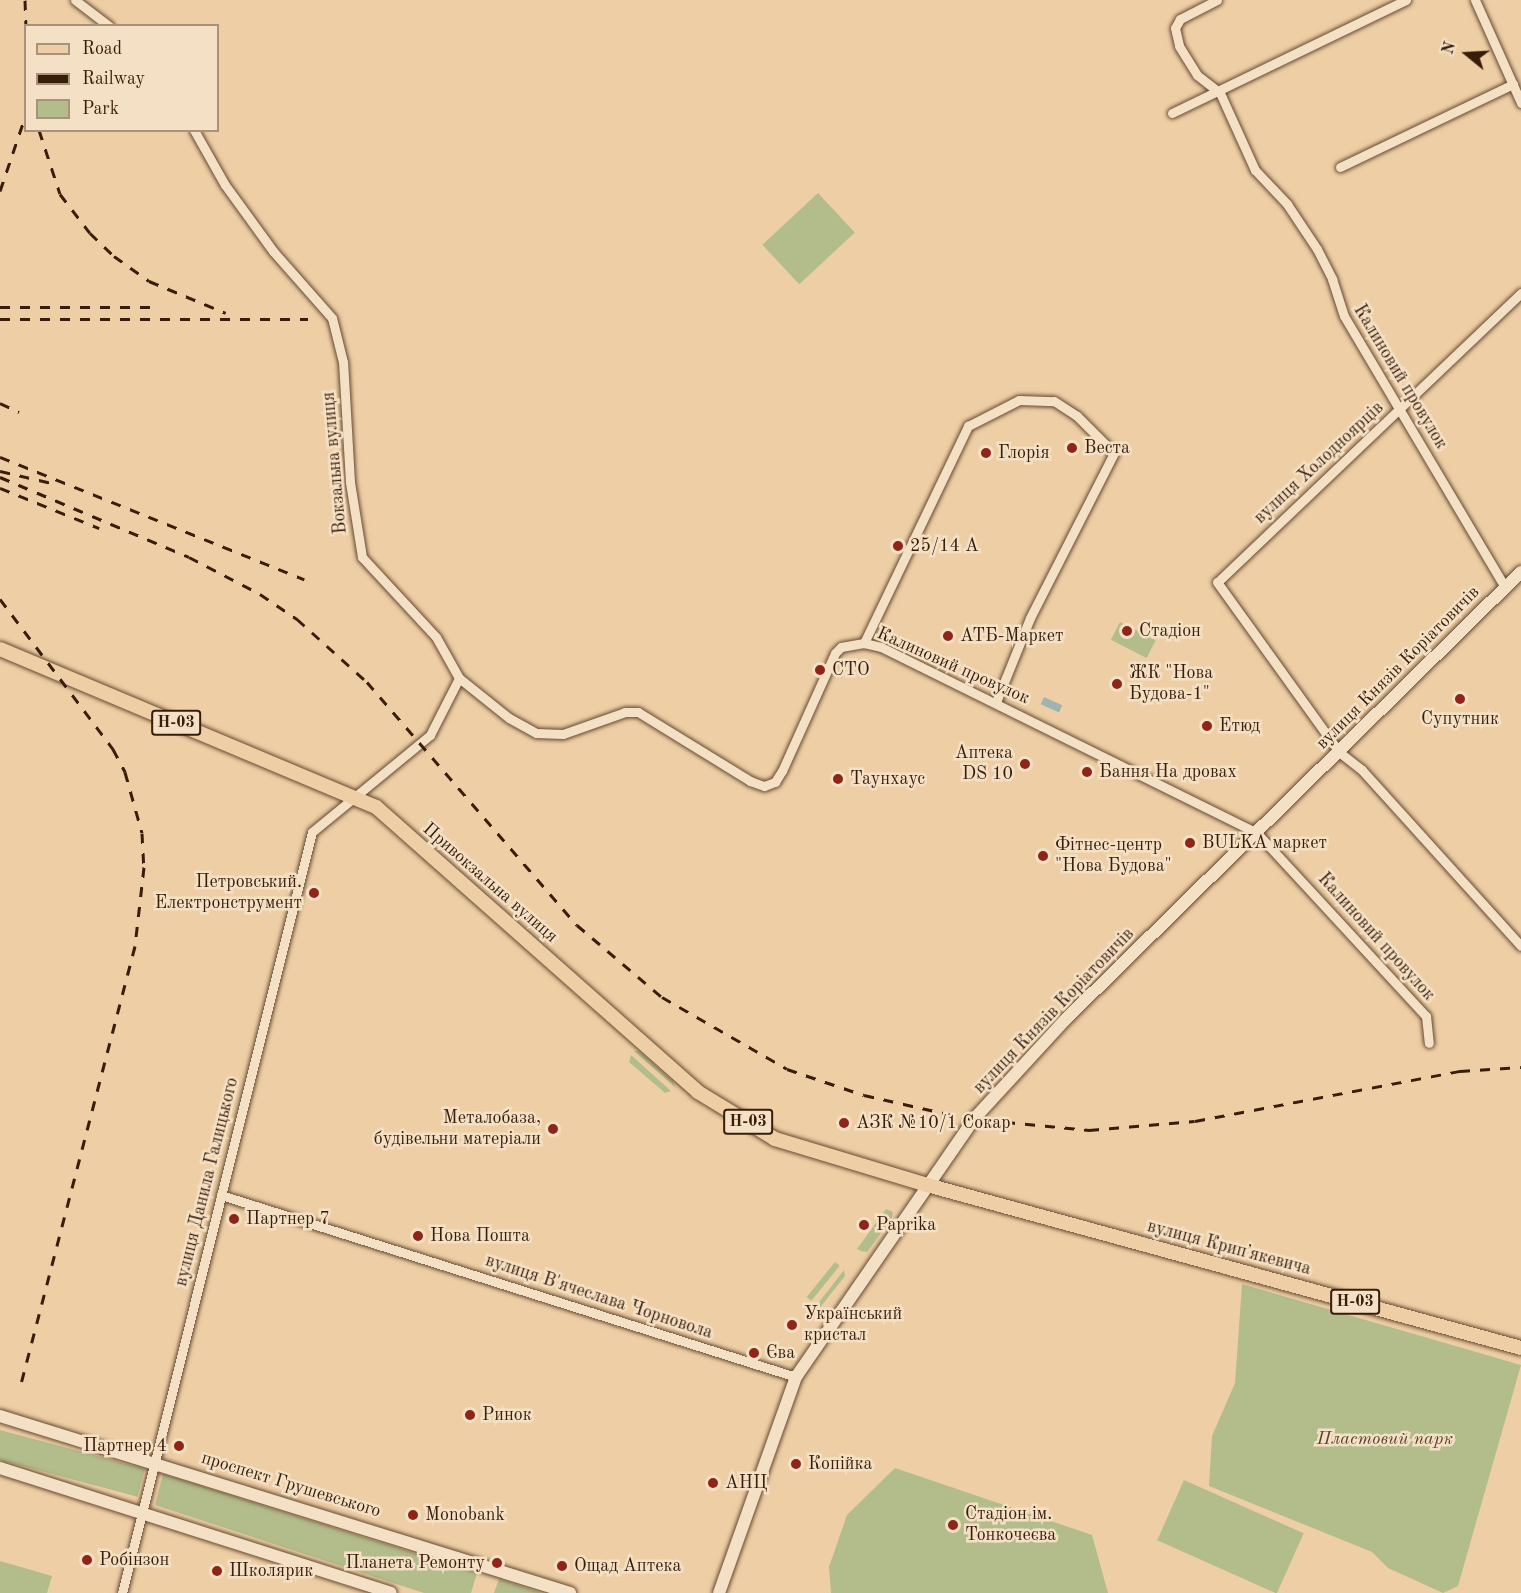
<!DOCTYPE html>
<meta charset="utf-8">
<style>
body{margin:0}
#map{position:relative;width:1521px;height:1593px;overflow:hidden;background:#eecfa5;font-family:"Old Standard TT",serif}
div>[style]{position:absolute}
.green>*{inset:0;background:#b3bc8b;transform-origin:0 0}
.water>*{inset:0;background:#9db4b1;transform-origin:0 0}
.roads{filter:drop-shadow(0 0 2px #664a32) drop-shadow(0 0 2px #664a32)}
.minor>*{height:9px;margin:-4.5px;padding:0 4.5px;transform-origin:4.5px;border-radius:4.5px;background:#f4e0c4}
.secondary>*{height:12px;margin:-6px;padding:0 6px;transform-origin:6px;border-radius:6px;background:#f4e0c4}
.primary>*{height:14px;margin:-7px;padding:0 7px;transform-origin:7px;border-radius:7px;background:#eecfa5}
.rail>*{height:3px;margin-top:-1.5px;transform-origin:0;background:repeating-linear-gradient(90deg,#381d0b 0 10px,transparent 0 20px)}
.dots>*{width:16px;height:16px;translate:-50% -50%;box-sizing:border-box;border:3px solid #f4e0c4;border-radius:50%}
span{translate:-50% -50%;white-space:nowrap;text-align:center;line-height:1.15;-webkit-text-stroke:5px #f4e0c4;paint-order:stroke}
.shield-label span{padding:2px 4px;background:#f4e0c4;border:2px solid;border-radius:4px;-webkit-text-stroke-width:0}
.shield-label{font-size:16px;color:#381d0b;font-weight:700}
.street-label{font-size:18px;color:#381d0b}
.poi-label{font-size:18px;color:#381d0b}
.left{translate:0 -50%;text-align:left}
.right{translate:-100% -50%;text-align:right}
.park-label{font-size:18px;color:#57452b;font-style:italic}
.legend{position:absolute;left:24px;top:24px;width:195px;height:108px;box-sizing:border-box;background:#f4e0c4;border:2px solid #a9927a;margin:0;padding:8px 10px;list-style:none;font-size:18px;color:#381d0b}
.legend li{display:flex;align-items:center;gap:12px;height:30px}
.legend b{width:30px;border:2px solid #a9927a}
.north{position:absolute;left:1437px;top:24px;width:60px;height:60px;-webkit-text-stroke:4px #f4e0c4;paint-order:stroke;rotate:288deg;font-size:16px;font-weight:700;line-height:24px;text-align:center;color:#381d0b}
.north::after{content:'';display:block;margin:auto;width:21px;height:27px;background:#381d0b;clip-path:polygon(50% 0,100% 100%,50% 72%,0 100%)}
</style>
<div id="map">
<div class="green">
<div style="left:818px;top:193px;width:54px;height:76px;rotate:47deg"></div>
<div style="left:1120px;top:622px;width:40px;height:20px;rotate:27deg"></div>
<div style="clip-path:polygon(634px 1051px,639px 1051px,673px 1081px,675px 1087px)"></div>
<div style="clip-path:polygon(631px 1055px,671px 1091px,665px 1093px,629px 1062px)"></div>
<div style="clip-path:polygon(886px 1209px,893px 1212px,892px 1218px,867px 1252px,861px 1251px,857px 1249px)"></div>
<div style="left:835px;top:1262px;width:6px;height:45px;rotate:39deg"></div>
<div style="clip-path:polygon(844px 1270px,845px 1276px,818px 1310px,816px 1306px)"></div>
<div style="clip-path:polygon(1242px 1284px,1521px 1365px,1458px 1586px,1443px 1593px,1388px 1568px,1372px 1552px,1209px 1486px,1212px 1436px,1235px 1383px)"></div>
<div style="left:0;top:1430px;width:150px;height:29px;rotate:15deg"></div>
<div style="clip-path:polygon(895px 1468px,1092px 1535px,1108px 1593px,831px 1593px,829px 1567px,847px 1515px)"></div>
<div style="clip-path:polygon(163px 1474px,477px 1573px,471px 1593px,424px 1593px,155px 1505px)"></div>
<div style="left:1184px;top:1480px;width:131px;height:66px;rotate:24deg"></div>
<div style="clip-path:polygon(0 1561px,52px 1576px,47px 1593px,0 1593px)"></div>
<div style="clip-path:polygon(499px 1579px,541px 1593px,494px 1593px)"></div>
</div>
<div class="water">
<div style="left:1044px;top:697px;width:20px;height:8px;rotate:24deg"></div>
</div>
<div class="roads">
<div class="minor">
<div style="left:75px;top:0;width:43px;rotate:37.4deg"></div>
<div style="left:1217px;top:0;width:42px;rotate:152.8deg"></div>
<div style="left:1180px;top:19px;width:10px;rotate:119deg"></div>
<div style="left:1175px;top:28px;width:18px;rotate:77deg"></div>
<div style="left:1179px;top:46px;width:34px;rotate:58deg"></div>
<div style="left:1197px;top:75px;width:29px;rotate:38deg"></div>
<div style="left:1220px;top:93px;width:85px;rotate:65.6deg"></div>
<div style="left:1255px;top:170px;width:47px;rotate:46.7deg"></div>
<div style="left:1287px;top:204px;width:54px;rotate:56.3deg"></div>
<div style="left:1317px;top:249px;width:34px;rotate:63deg"></div>
<div style="left:1332px;top:279px;width:39px;rotate:72deg"></div>
<div style="left:1344px;top:316px;width:315px;rotate:59.3deg"></div>
<div style="left:1475px;top:0;width:113px;rotate:65.9deg"></div>
<div style="left:1172px;top:113px;width:260px;rotate:-25.8deg"></div>
<div style="left:1340px;top:167px;width:192px;rotate:-25.6deg"></div>
<div style="left:1521px;top:293px;width:419px;rotate:136.4deg"></div>
<div style="left:1217px;top:582px;width:209px;rotate:54.3deg"></div>
<div style="left:1339px;top:752px;width:29px;rotate:38deg"></div>
<div style="left:1362px;top:770px;width:237px;rotate:47.9deg"></div>
<div style="left:864px;top:643px;width:241px;rotate:-64.4deg"></div>
<div style="left:968px;top:426px;width:57px;rotate:-27deg"></div>
<div style="left:1019px;top:400px;width:35px;rotate:2deg"></div>
<div style="left:1054px;top:401px;width:27px;rotate:33deg"></div>
<div style="left:1077px;top:416px;width:52px;rotate:45deg"></div>
<div style="left:1114px;top:453px;width:185px;rotate:117deg"></div>
<div style="left:1030px;top:618px;width:91px;rotate:112deg"></div>
<div style="left:459px;top:678px;width:64px;rotate:38.7deg"></div>
<div style="left:509px;top:718px;width:31px;rotate:29deg"></div>
<div style="left:536px;top:733px;width:27px;rotate:2deg"></div>
<div style="left:563px;top:734px;width:66px;rotate:-19.5deg"></div>
<div style="left:625px;top:712px;width:13px"></div>
<div style="left:638px;top:712px;width:132px;rotate:31.6deg"></div>
<div style="left:750px;top:781px;width:15px;rotate:20deg"></div>
<div style="left:764px;top:786px;width:12px;rotate:-20deg"></div>
<div style="left:775px;top:782px;width:13px;rotate:-58deg"></div>
<div style="left:782px;top:771px;width:129px;rotate:-65.8deg"></div>
<div style="left:835px;top:653px;width:8px;rotate:-45deg"></div>
<div style="left:841px;top:647px;width:23px;rotate:-10deg"></div>
<div style="left:864px;top:643px;width:17px;rotate:13deg"></div>
<div style="left:881px;top:647px;width:418px;rotate:26.3deg"></div>
<div style="left:1256px;top:832px;width:251px;rotate:47.3deg"></div>
<div style="left:1426px;top:1016px;width:27px;rotate:84deg"></div>
<div style="left:221px;top:1195px;width:603px;rotate:17.56deg"></div>
<div style="left:122px;top:1593px;width:784px;rotate:-75.98deg"></div>
<div style="left:312px;top:832px;width:153px;rotate:-39.4deg"></div>
<div style="left:430px;top:735px;width:64px;rotate:-63deg"></div>
<div style="left:459px;top:678px;width:47px;rotate:-119.3deg"></div>
<div style="left:436px;top:637px;width:109px;rotate:-132.8deg"></div>
<div style="left:362px;top:557px;width:76px;rotate:-99.1deg"></div>
<div style="left:350px;top:482px;width:120px;rotate:-93.3deg"></div>
<div style="left:343px;top:362px;width:45px;rotate:-104deg"></div>
<div style="left:332px;top:318px;width:89px;rotate:-131.4deg"></div>
<div style="left:273px;top:251px;width:82px;rotate:-126deg"></div>
<div style="left:225px;top:185px;width:63px;rotate:-119.4deg"></div>
</div>
<div class="secondary">
<div style="left:0;top:1416px;width:597px;rotate:17.25deg"></div>
<div style="left:0;top:1468px;width:410px;rotate:17.7deg"></div>
<div style="left:719px;top:1593px;width:229px;rotate:-70.4deg"></div>
<div style="left:796px;top:1377px;width:312px;rotate:-55.4deg"></div>
<div style="left:973px;top:1120px;width:137px;rotate:-47.4deg"></div>
<div style="left:1066px;top:1019px;width:638px;rotate:-44.49deg"></div>
</div>
<div class="primary">
<div style="left:0;top:649px;width:408px;rotate:22.8deg"></div>
<div style="left:376px;top:807px;width:430px;rotate:41.5deg"></div>
<div style="left:698px;top:1092px;width:90px;rotate:31.4deg"></div>
<div style="left:775px;top:1139px;width:159px;rotate:16.8deg"></div>
<div style="left:927px;top:1185px;width:616px;rotate:15.34deg"></div>
</div>
</div>
<div class="rail">
<div style="left:25px;top:0;width:26px;rotate:88deg"></div>
<div style="left:39px;top:130px;width:67px;rotate:71.8deg"></div>
<div style="left:60px;top:194px;width:49px;rotate:52.4deg"></div>
<div style="left:90px;top:233px;width:33px;rotate:44deg"></div>
<div style="left:114px;top:256px;width:43px;rotate:35.5deg"></div>
<div style="left:149px;top:281px;width:83px;rotate:22.6deg"></div>
<div style="left:0;top:191px;width:81px;rotate:-71.3deg"></div>
<div style="left:0;top:307px;width:151px"></div>
<div style="left:0;top:319px;width:308px"></div>
<div style="left:0;top:403px;width:21px;rotate:25deg"></div>
<div style="left:0;top:457px;width:328px;rotate:21.9deg"></div>
<div style="left:0;top:471px;width:53px;rotate:13deg"></div>
<div style="left:0;top:477px;width:205px;rotate:22.9deg"></div>
<div style="left:189px;top:557px;width:80px;rotate:27.5deg"></div>
<div style="left:260px;top:594px;width:45px;rotate:34deg"></div>
<div style="left:297px;top:619px;width:94px;rotate:42deg"></div>
<div style="left:367px;top:682px;width:321px;rotate:49.2deg"></div>
<div style="left:577px;top:925px;width:111px;rotate:40.3deg"></div>
<div style="left:662px;top:997px;width:144px;rotate:29.9deg"></div>
<div style="left:787px;top:1069px;width:81px;rotate:18.7deg"></div>
<div style="left:864px;top:1095px;width:104px;rotate:12.8deg"></div>
<div style="left:965px;top:1118px;width:125px;rotate:5.5deg"></div>
<div style="left:1089px;top:1130px;width:106px;rotate:-4.9deg"></div>
<div style="left:1195px;top:1121px;width:270px;rotate:-10.7deg"></div>
<div style="left:1460px;top:1071px;width:61px;rotate:-3.8deg"></div>
<div style="left:0;top:488px;width:107px;rotate:22deg"></div>
<div style="left:0;top:599px;width:188px;rotate:53deg"></div>
<div style="left:113px;top:749px;width:26px;rotate:62deg"></div>
<div style="left:125px;top:772px;width:63px;rotate:74.4deg"></div>
<div style="left:142px;top:833px;width:34px;rotate:87deg"></div>
<div style="left:144px;top:867px;width:80px;rotate:96.5deg"></div>
<div style="left:135px;top:946px;width:454px;rotate:104.6deg"></div>
</div>
<div class="dots">
<div style="left:1072px;top:448px;background:#8f2418"></div>
<div style="left:986px;top:453px;background:#8f2418"></div>
<div style="left:898px;top:546px;background:#8f2418"></div>
<div style="left:1127px;top:631px;background:#8f2418"></div>
<div style="left:948px;top:636px;background:#8f2418"></div>
<div style="left:820px;top:670px;background:#8f2418"></div>
<div style="left:1117px;top:684px;background:#8f2418"></div>
<div style="left:1460px;top:699px;background:#8f2418"></div>
<div style="left:1207px;top:726px;background:#8f2418"></div>
<div style="left:1025px;top:764px;background:#8f2418"></div>
<div style="left:1087px;top:772px;background:#8f2418"></div>
<div style="left:838px;top:779px;background:#8f2418"></div>
<div style="left:1190px;top:843px;background:#8f2418"></div>
<div style="left:1043px;top:856px;background:#8f2418"></div>
<div style="left:314px;top:893px;background:#8f2418"></div>
<div style="left:844px;top:1123px;background:#8f2418"></div>
<div style="left:553px;top:1129px;background:#8f2418"></div>
<div style="left:234px;top:1219px;background:#8f2418"></div>
<div style="left:864px;top:1225px;background:#8f2418"></div>
<div style="left:418px;top:1236px;background:#8f2418"></div>
<div style="left:792px;top:1325px;background:#8f2418"></div>
<div style="left:754px;top:1353px;background:#8f2418"></div>
<div style="left:470px;top:1415px;background:#8f2418"></div>
<div style="left:179px;top:1446px;background:#8f2418"></div>
<div style="left:796px;top:1464px;background:#8f2418"></div>
<div style="left:713px;top:1483px;background:#8f2418"></div>
<div style="left:413px;top:1515px;background:#8f2418"></div>
<div style="left:953px;top:1525px;background:#8f2418"></div>
<div style="left:87px;top:1560px;background:#8f2418"></div>
<div style="left:497px;top:1563px;background:#8f2418"></div>
<div style="left:562px;top:1566px;background:#8f2418"></div>
<div style="left:217px;top:1571px;background:#8f2418"></div>
</div>
<div class="shield-label">
<span style="left:176px;top:723px">Н-03</span>
<span style="left:748px;top:1122px">Н-03</span>
<span style="left:1355px;top:1302px">Н-03</span>
</div>
<div class="street-label">
<span style="left:1400px;top:377px;rotate:59deg">Калиновий провулок</span>
<span style="left:335px;top:463px;rotate:-95deg">Вокзальна вулиця</span>
<span style="left:1319px;top:463px;rotate:-43deg">вулиця Холодноярців</span>
<span style="left:953px;top:666px;rotate:24deg">Калиновий провулок</span>
<span style="left:1398px;top:668px;rotate:-45deg">вулиця Князів Коріатовичів</span>
<span style="left:490px;top:883px;rotate:41deg">Привокзальна вулиця</span>
<span style="left:1376px;top:937px;rotate:48deg">Калиновий провулок</span>
<span style="left:1054px;top:1011px;rotate:-46deg">вулиця Князів Коріатовичів</span>
<span style="left:207px;top:1182px;rotate:-76deg">вулиця Данила Галицького</span>
<span style="left:1229px;top:1248px;rotate:15deg">вулиця Крипʼякевича</span>
<span style="left:599px;top:1297px;rotate:18deg">вулиця В'ячеслава Чорновола</span>
<span style="left:291px;top:1485px;rotate:17deg">проспект Грушевського</span>
</div>
<div class="poi-label">
<span class="left" style="left:1084px;top:448px">Веста</span>
<span class="left" style="left:998px;top:453px">Глорія</span>
<span class="left" style="left:910px;top:546px">25/14 А</span>
<span class="left" style="left:1139px;top:631px">Стадіон</span>
<span class="left" style="left:960px;top:636px">АТБ-Маркет</span>
<span class="left" style="left:832px;top:670px">СТО</span>
<span class="left" style="left:1129px;top:684px">ЖК "Нова<br>Будова-1"</span>
<span style="left:1460px;top:719px">Супутник</span>
<span class="left" style="left:1219px;top:726px">Етюд</span>
<span class="right" style="left:1013px;top:764px">Аптека<br>DS 10</span>
<span class="left" style="left:1099px;top:772px">Бання На дровах</span>
<span class="left" style="left:850px;top:779px">Таунхаус</span>
<span class="left" style="left:1202px;top:843px">BULKA маркет</span>
<span class="left" style="left:1055px;top:856px">Фітнес-центр<br>"Нова Будова"</span>
<span class="right" style="left:302px;top:893px">Петровський.<br>Електронструмент</span>
<span class="right" style="left:541px;top:1129px">Металобаза,<br>будівельни матеріали</span>
<span class="left" style="left:856px;top:1123px">АЗК №10/1 Сокар</span>
<span class="left" style="left:246px;top:1219px">Партнер 7</span>
<span class="left" style="left:876px;top:1225px">Paprika</span>
<span class="left" style="left:430px;top:1236px">Нова Пошта</span>
<span class="left" style="left:804px;top:1325px">Український<br>кристал</span>
<span class="left" style="left:766px;top:1353px">Єва</span>
<span class="left" style="left:482px;top:1415px">Ринок</span>
<span class="right" style="left:167px;top:1446px">Партнер 4</span>
<span class="left" style="left:808px;top:1464px">Копійка</span>
<span class="left" style="left:725px;top:1483px">АНЦ</span>
<span class="left" style="left:425px;top:1515px">Monobank</span>
<span class="left" style="left:965px;top:1525px">Стадіон ім.<br>Тонкочеєва</span>
<span class="left" style="left:99px;top:1560px">Робінзон</span>
<span class="right" style="left:485px;top:1563px">Планета Ремонту</span>
<span class="left" style="left:574px;top:1566px">Ощад Аптека</span>
<span class="left" style="left:229px;top:1571px">Школярик</span>
</div>
<div class="park-label">
<span style="left:1385px;top:1439px">Пластовий парк</span>
</div>
<ul class="legend">
<li><b style="height:8px;background:#eecfa5"></b>Road</li>
<li><b style="height:8px;background:#381d0b"></b>Railway</li>
<li><b style="height:16px;background:#b3bc8b"></b>Park</li>
</ul>
<div class="north">N</div>
</div>
